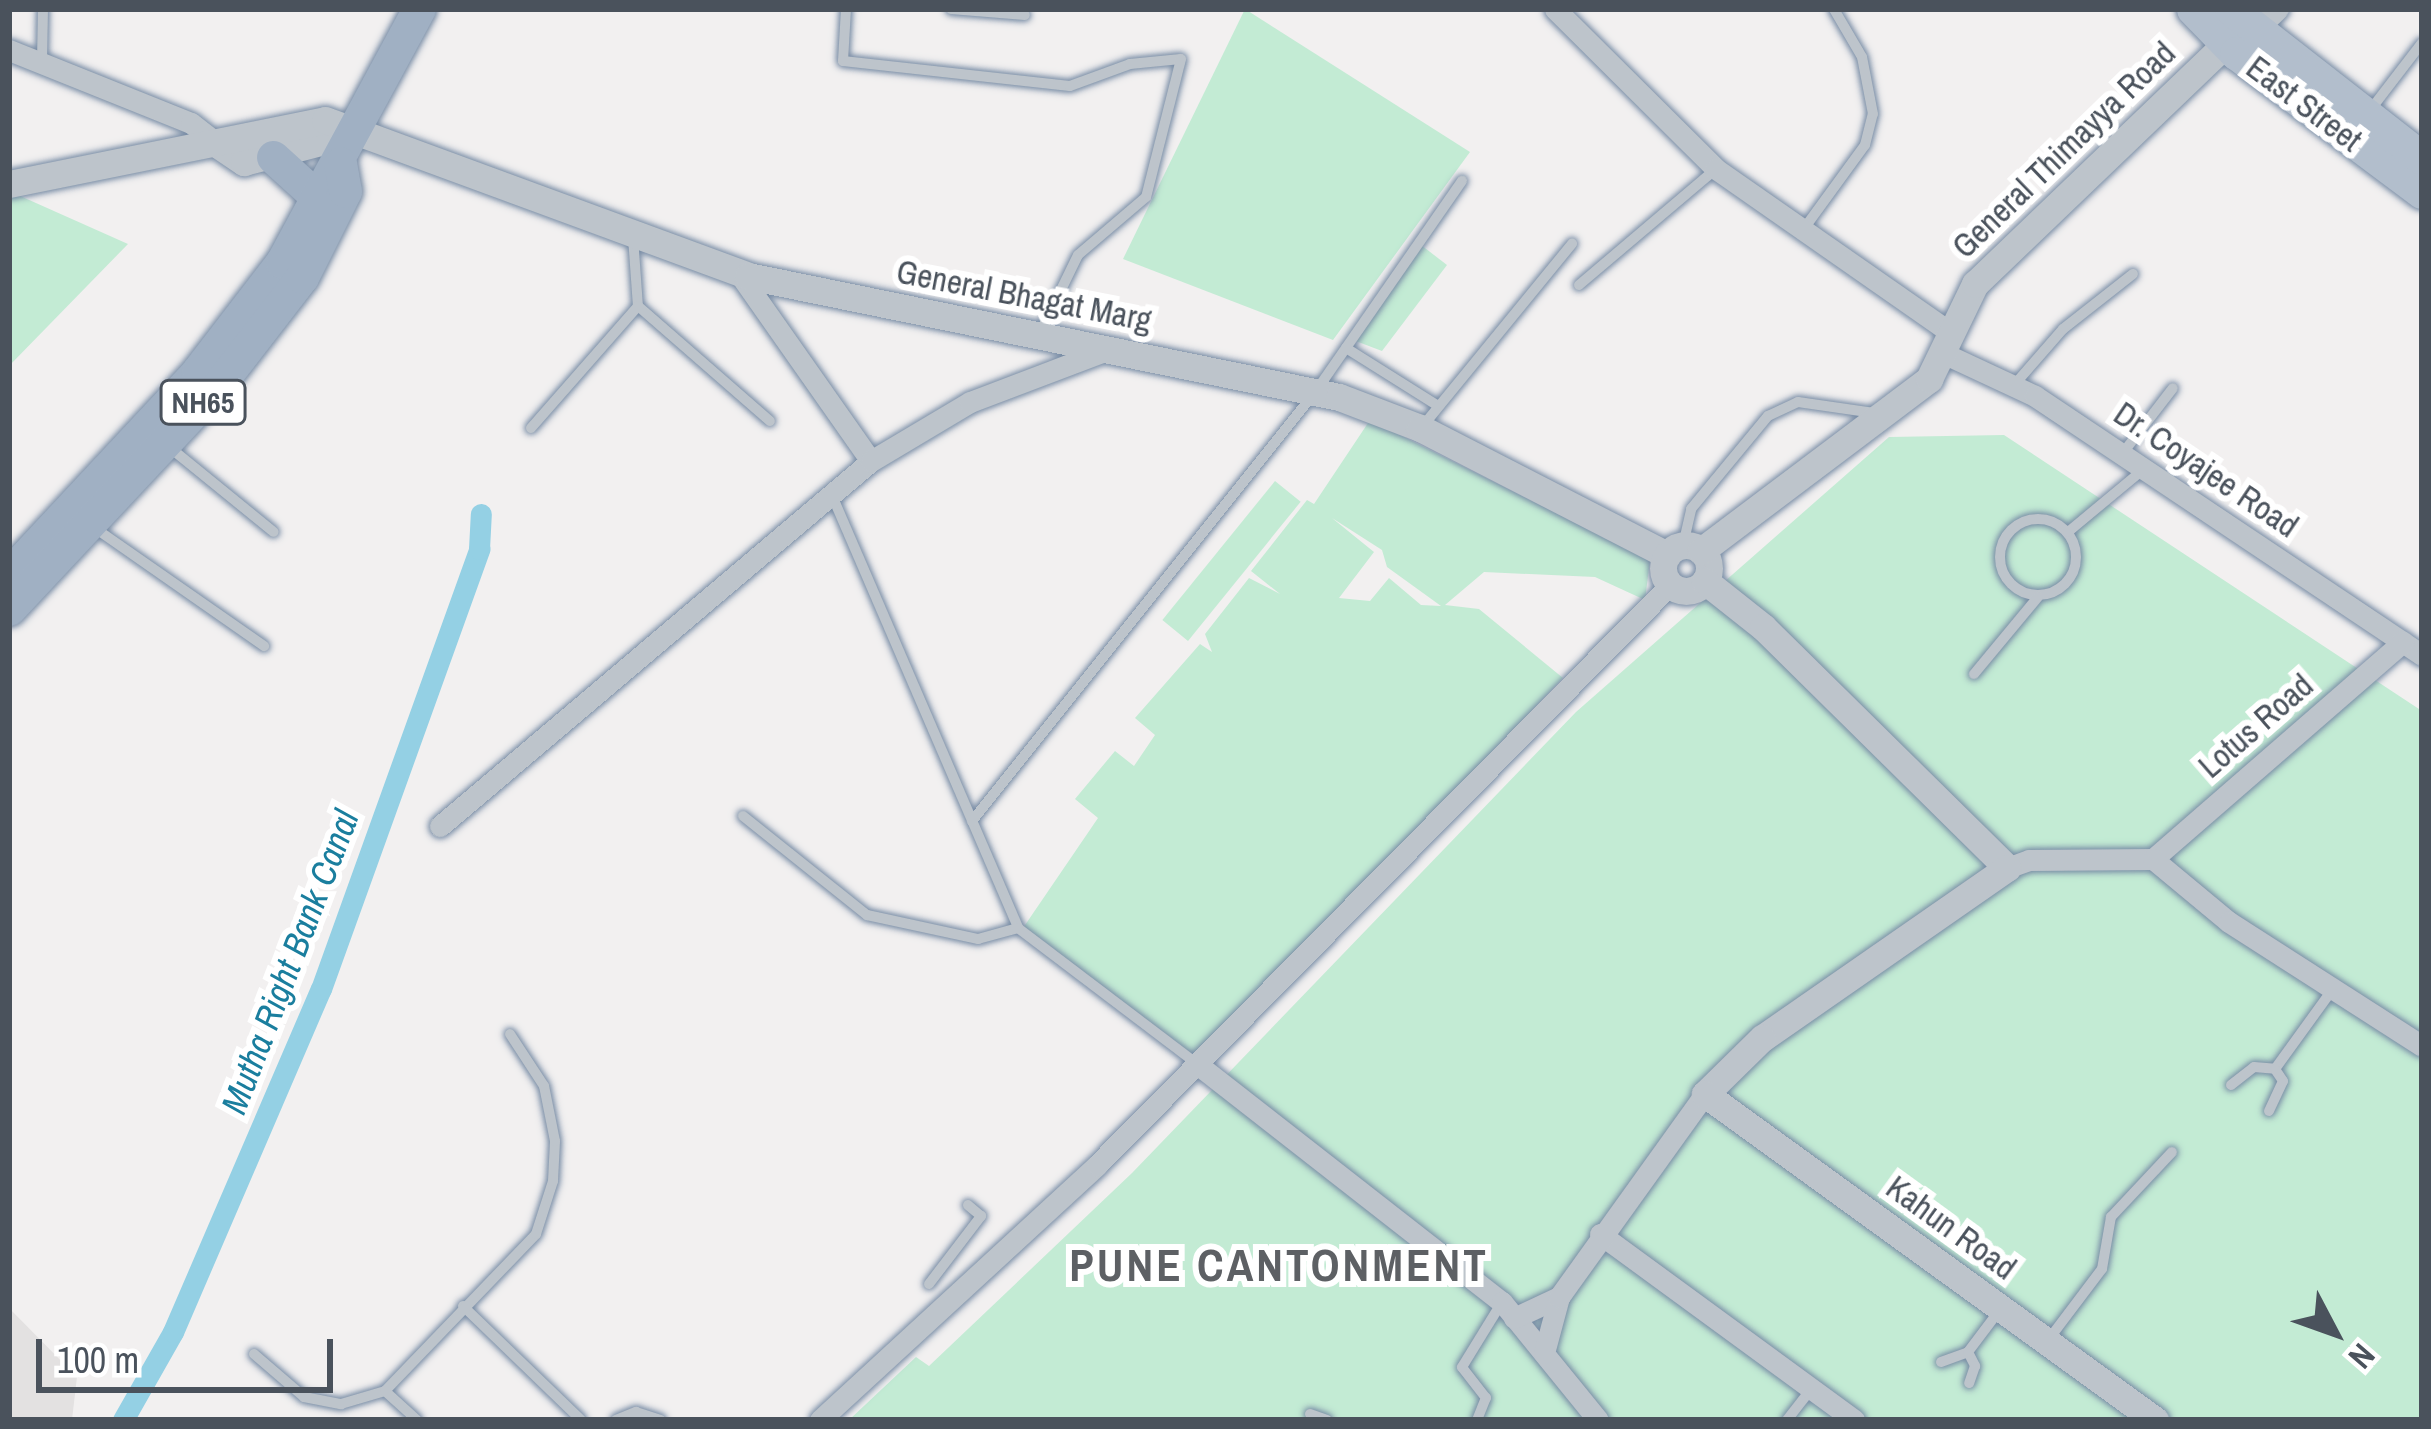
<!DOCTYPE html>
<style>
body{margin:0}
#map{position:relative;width:2431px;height:1429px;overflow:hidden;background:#f2f0f0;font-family:"Archivo Narrow",sans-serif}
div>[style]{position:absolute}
.education>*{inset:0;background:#e3e1e1}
.green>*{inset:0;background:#c3ebd4;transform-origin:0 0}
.canal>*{height:21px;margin:-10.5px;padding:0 10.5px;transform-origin:10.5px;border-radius:10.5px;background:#94d0e4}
.roads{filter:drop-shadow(0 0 3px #788ca5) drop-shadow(0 0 3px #788ca5)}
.service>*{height:10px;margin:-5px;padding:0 5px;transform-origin:5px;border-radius:5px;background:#bdc4cb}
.service>.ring{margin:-5px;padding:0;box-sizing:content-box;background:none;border:10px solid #bdc4cb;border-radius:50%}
.minor>*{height:21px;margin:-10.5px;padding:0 10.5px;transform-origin:10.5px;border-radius:10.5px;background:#bdc4cb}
.tertiary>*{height:27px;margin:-13.5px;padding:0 13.5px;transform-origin:13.5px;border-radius:13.5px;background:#bdc4cb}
.tertiary>.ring{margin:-13.5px;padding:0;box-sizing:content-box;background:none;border:27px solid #bdc4cb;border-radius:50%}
.primary>*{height:33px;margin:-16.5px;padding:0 16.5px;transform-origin:16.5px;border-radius:16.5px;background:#b2becc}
.trunk>*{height:33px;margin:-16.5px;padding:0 16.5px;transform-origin:16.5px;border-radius:16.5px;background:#a0b0c3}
span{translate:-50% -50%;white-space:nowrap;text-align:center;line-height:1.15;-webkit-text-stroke:12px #fff;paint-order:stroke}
.shield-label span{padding:3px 9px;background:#fff;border:3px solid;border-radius:9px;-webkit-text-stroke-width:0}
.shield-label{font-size:30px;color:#4a525c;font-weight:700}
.street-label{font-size:33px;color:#4a525c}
.water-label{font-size:36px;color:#1a7e9e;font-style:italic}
.district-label{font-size:45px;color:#5d6064;font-weight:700;letter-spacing:3px}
.frame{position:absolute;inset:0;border:12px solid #4a525c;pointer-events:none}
.north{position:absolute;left:2275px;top:1273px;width:120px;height:120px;-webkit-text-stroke:9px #fff;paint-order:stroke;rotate:131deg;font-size:33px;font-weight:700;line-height:48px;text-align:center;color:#4a525c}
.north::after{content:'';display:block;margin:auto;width:42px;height:54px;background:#4a525c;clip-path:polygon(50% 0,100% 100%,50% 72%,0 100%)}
.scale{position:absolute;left:36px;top:1339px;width:297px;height:54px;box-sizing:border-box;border:6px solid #4a525c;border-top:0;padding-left:15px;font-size:36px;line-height:42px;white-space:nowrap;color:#4a525c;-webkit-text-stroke:9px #fff;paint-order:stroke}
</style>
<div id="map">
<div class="education">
<div style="clip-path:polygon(9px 1308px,77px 1377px,72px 1420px,9px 1420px)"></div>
</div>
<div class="green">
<div style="clip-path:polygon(1245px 9px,1470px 152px,1333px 340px,1123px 259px)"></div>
<div style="clip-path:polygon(9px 191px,128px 244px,9px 366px)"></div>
<div style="clip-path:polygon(1421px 245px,1447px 265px,1382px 351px,1353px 340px)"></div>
<div style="clip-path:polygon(evenodd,1370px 420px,1650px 560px,1645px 600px,1595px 577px,1484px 572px,1445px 605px,1479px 609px,1563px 678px,1196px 1058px,1023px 928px,1098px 818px,1075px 799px,1115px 751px,1134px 766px,1155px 735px,1135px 718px,1200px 644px,1212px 652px,1205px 634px,1249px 578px,1280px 594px,1251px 571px,1307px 500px,1314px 504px,1370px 420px,1332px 518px,1382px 550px,1387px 567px,1441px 606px,1421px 605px,1389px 578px,1370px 601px,1339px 598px,1374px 552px,1332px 518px)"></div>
<div style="clip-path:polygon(2004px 435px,2422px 711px,2422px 1420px,849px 1420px,916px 1357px,929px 1366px,1132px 1173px,1576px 712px,1889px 437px)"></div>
<div style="left:1275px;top:481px;width:33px;height:179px;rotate:39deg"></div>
</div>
<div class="canal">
<div style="left:123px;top:1420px;width:101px;rotate:-60.4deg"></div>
<div style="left:173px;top:1332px;width:374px;rotate:-66.7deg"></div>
<div style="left:321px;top:989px;width:468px;rotate:-70.2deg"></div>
<div style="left:479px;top:549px;width:35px;rotate:-87deg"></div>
</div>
<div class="roads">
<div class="service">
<div style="left:846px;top:9px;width:52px;rotate:93.3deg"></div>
<div style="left:843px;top:61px;width:228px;rotate:6.3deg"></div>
<div style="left:1070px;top:86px;width:64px;rotate:-20.1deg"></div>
<div style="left:1130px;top:64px;width:51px;rotate:-5.6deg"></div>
<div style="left:1181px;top:59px;width:142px;rotate:104.2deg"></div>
<div style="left:1146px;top:197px;width:89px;rotate:139.5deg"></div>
<div style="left:1078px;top:255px;width:87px;rotate:116deg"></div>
<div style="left:951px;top:9px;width:74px;rotate:4.6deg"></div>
<div style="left:42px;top:61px;width:52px;rotate:-88.9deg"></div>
<div style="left:2368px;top:113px;width:88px;rotate:-52.4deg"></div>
<div style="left:1803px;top:230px;width:105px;rotate:-53.9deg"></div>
<div style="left:1865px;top:145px;width:32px;rotate:-76deg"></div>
<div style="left:1873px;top:114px;width:58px;rotate:-100.9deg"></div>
<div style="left:1862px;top:57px;width:56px;rotate:-120.3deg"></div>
<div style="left:633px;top:237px;width:69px;rotate:85.9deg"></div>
<div style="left:638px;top:306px;width:175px;rotate:41.1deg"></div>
<div style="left:1579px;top:285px;width:180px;rotate:-40.3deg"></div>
<div style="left:1346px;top:348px;width:109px;rotate:32.2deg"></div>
<div style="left:2015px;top:384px;width:73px;rotate:-48.9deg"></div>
<div style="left:2063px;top:329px;width:89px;rotate:-38.2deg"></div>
<div style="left:1422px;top:427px;width:237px;rotate:-50.7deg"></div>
<div style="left:531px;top:428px;width:162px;rotate:-48.7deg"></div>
<div style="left:168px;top:446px;width:136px;rotate:39.1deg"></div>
<div style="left:2122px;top:454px;width:83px;rotate:-52.3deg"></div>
<div style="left:831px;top:493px;width:473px;rotate:66.7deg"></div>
<div style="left:1018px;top:928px;width:225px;rotate:37.2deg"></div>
<div class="ring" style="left:2000px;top:519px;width:66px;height:66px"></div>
<div style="left:92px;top:526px;width:210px;rotate:34.9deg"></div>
<div style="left:2068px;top:532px;width:99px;rotate:-39.7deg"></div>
<div style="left:1683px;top:545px;width:37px;rotate:-77deg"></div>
<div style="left:1691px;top:509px;width:121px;rotate:-50.4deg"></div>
<div style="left:1768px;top:416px;width:33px;rotate:-25deg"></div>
<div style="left:1798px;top:402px;width:77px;rotate:8.2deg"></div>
<div style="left:1974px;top:674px;width:100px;rotate:-50.3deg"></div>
<div style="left:743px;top:816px;width:159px;rotate:38.6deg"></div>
<div style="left:867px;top:915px;width:114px;rotate:12.2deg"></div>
<div style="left:978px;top:939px;width:41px;rotate:-15.4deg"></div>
<div style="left:972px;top:821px;width:551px;rotate:-51.34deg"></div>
<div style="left:1316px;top:391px;width:256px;rotate:-55.2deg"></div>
<div style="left:2275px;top:1069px;width:99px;rotate:-54.1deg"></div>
<div style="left:2231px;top:1085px;width:29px;rotate:-38deg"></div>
<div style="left:2254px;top:1067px;width:21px;rotate:5deg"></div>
<div style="left:2269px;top:1111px;width:33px;rotate:-65deg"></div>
<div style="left:2283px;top:1081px;width:14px;rotate:-124deg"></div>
<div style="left:929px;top:1284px;width:86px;rotate:-52.6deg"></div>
<div style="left:981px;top:1216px;width:17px;rotate:-140deg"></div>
<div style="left:463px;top:1306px;width:164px;rotate:44deg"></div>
<div style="left:2049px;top:1339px;width:88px;rotate:-52.9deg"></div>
<div style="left:2102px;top:1269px;width:53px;rotate:-80.2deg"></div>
<div style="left:2111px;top:1217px;width:89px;rotate:-46.8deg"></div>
<div style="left:1968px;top:1352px;width:16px;rotate:63deg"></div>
<div style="left:1975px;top:1366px;width:18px;rotate:109deg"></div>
<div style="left:254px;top:1354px;width:66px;rotate:40.7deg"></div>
<div style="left:304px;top:1397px;width:38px;rotate:11deg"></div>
<div style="left:341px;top:1404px;width:46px;rotate:-16.5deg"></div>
<div style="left:385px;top:1391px;width:218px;rotate:-46.1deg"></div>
<div style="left:536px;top:1234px;width:56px;rotate:-72.2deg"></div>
<div style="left:553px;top:1181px;width:40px;rotate:-87.1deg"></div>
<div style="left:555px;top:1141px;width:56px;rotate:-101.3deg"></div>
<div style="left:544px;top:1086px;width:62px;rotate:-123.2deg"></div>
<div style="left:1941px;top:1362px;width:29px;rotate:-20deg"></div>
<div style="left:1968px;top:1352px;width:51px;rotate:-52.9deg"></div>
<div style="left:385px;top:1391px;width:43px;rotate:42.2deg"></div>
<div style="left:1310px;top:1414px;width:18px;rotate:19deg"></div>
<div style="left:616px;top:1420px;width:22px;rotate:-22deg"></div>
<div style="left:636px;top:1412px;width:26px;rotate:18deg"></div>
<div style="left:1477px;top:1420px;width:24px;rotate:-68deg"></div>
<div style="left:1486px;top:1398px;width:39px;rotate:-128deg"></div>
<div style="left:1462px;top:1367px;width:76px;rotate:-58.4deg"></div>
<div style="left:1787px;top:1420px;width:39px;rotate:-52deg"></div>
</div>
<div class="minor">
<div style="left:1555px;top:9px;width:227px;rotate:44.8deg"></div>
<div style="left:1716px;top:169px;width:282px;rotate:34.9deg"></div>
<div style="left:2255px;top:31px;width:32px;rotate:-44deg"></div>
<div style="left:9px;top:50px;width:196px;rotate:21.9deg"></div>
<div style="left:191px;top:123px;width:37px;rotate:38deg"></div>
<div style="left:738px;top:272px;width:231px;rotate:54.9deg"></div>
<div style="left:1945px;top:354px;width:99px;rotate:25deg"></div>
<div style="left:2035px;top:396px;width:466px;rotate:33.8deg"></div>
<div style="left:440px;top:826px;width:565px;rotate:-40.26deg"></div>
<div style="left:871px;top:461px;width:115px;rotate:-30.8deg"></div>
<div style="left:970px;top:402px;width:147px;rotate:-20.8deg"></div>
<div style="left:2153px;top:859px;width:331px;rotate:-41deg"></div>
<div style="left:2007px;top:868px;width:23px;rotate:-20deg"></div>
<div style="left:2029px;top:860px;width:124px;rotate:-0.5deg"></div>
<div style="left:2153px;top:859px;width:99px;rotate:39.7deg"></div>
<div style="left:2229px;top:922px;width:229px;rotate:32.7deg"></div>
<div style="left:1197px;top:1064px;width:387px;rotate:38deg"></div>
<div style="left:1502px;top:1302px;width:152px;rotate:50.9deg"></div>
<div style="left:1600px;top:1234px;width:315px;rotate:36.2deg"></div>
<div style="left:1514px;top:1318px;width:50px;rotate:-25deg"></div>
<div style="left:1544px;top:1353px;width:58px;rotate:-75deg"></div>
<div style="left:1559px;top:1297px;width:250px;rotate:-54.3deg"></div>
<div style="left:820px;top:1420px;width:377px;rotate:-42.6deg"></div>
<div style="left:1097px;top:1165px;width:815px;rotate:-45.35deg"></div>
</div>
<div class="tertiary">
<div style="left:220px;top:146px;width:29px;rotate:34deg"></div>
<div style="left:244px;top:162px;width:115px;rotate:-14.6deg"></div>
<div style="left:9px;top:184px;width:322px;rotate:-11.4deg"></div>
<div style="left:325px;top:120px;width:451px;rotate:20.2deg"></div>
<div style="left:748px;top:276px;width:603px;rotate:11.57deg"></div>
<div style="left:1339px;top:397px;width:87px;rotate:20.9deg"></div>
<div style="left:1420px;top:428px;width:278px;rotate:27.2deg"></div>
<div class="ring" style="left:1663px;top:545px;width:19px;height:19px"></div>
<div style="left:1701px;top:551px;width:286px;rotate:-37deg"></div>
<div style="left:1929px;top:379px;width:106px;rotate:-64.2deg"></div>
<div style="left:1975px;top:284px;width:348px;rotate:-43.8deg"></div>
<div style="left:1705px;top:581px;width:74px;rotate:38.4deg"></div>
<div style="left:1763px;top:627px;width:343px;rotate:44.6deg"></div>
<div style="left:2007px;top:868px;width:298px;rotate:145.2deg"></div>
<div style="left:1762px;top:1038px;width:80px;rotate:135.5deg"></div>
<div style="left:1705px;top:1094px;width:556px;rotate:35.92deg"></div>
</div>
<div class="primary">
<div style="left:2193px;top:9px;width:62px;rotate:45.7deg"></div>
<div style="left:2236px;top:53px;width:232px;rotate:36.8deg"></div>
<div style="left:2231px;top:9px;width:242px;rotate:38deg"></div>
</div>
<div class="trunk">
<div style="left:273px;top:157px;width:58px;rotate:42.2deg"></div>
<div style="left:9px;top:574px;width:277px;rotate:-47deg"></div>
<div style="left:198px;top:371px;width:138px;rotate:-52.4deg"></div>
<div style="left:282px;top:262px;width:288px;rotate:-61.6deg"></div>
<div style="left:9px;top:609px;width:304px;rotate:-46.9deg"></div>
<div style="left:217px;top:387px;width:139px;rotate:-52.3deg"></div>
<div style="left:302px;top:277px;width:96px;rotate:-63.4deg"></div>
<div style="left:345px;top:191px;width:28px;rotate:-100deg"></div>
</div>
</div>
<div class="shield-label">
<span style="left:203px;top:402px">NH65</span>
</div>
<div class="street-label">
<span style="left:2304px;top:104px;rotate:37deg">East Street</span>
<span style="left:2064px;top:150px;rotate:-44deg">General Thimayya Road</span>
<span style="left:1024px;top:296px;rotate:11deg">General Bhagat Marg</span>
<span style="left:2206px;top:470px;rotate:34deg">Dr. Coyajee Road</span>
<span style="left:2256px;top:726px;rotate:-41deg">Lotus Road</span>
<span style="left:1951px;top:1228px;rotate:36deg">Kahun Road</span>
</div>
<div class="water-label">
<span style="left:290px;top:962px;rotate:-69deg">Mutha Right Bank Canal</span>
</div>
<div class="district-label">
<span style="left:1279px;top:1265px">PUNE CANTONMENT</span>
</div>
<div class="frame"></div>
<div class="north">N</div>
<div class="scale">100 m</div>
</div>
